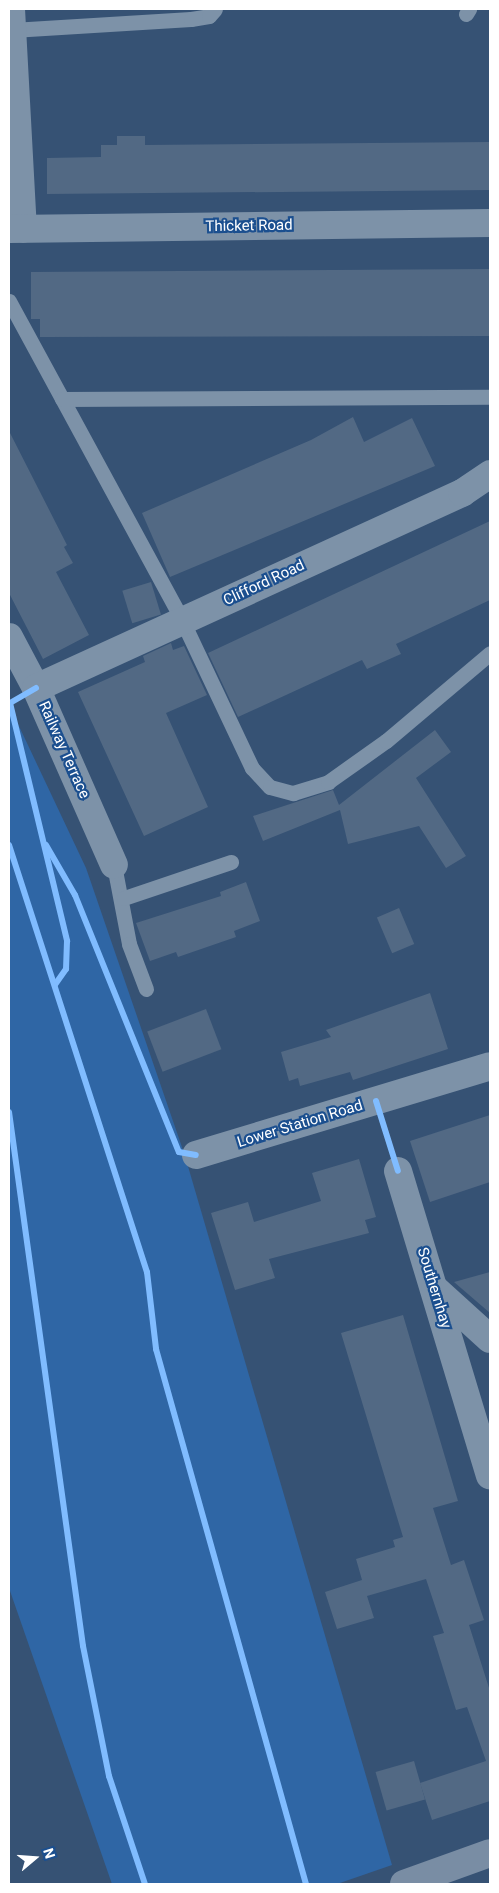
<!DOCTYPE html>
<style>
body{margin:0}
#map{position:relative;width:499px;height:1893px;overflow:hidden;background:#365274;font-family:Roboto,sans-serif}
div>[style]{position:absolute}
.green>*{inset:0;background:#2f66a5}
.building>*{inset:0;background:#526984;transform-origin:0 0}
.lane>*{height:15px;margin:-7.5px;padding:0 7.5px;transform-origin:7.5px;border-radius:7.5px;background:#7d92a8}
.street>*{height:28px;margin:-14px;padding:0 14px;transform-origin:14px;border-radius:14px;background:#7d92a8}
.secondary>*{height:28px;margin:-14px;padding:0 14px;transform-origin:14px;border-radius:14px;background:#798da4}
.cycleway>*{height:6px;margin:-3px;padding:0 3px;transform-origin:3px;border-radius:3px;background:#80bcff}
span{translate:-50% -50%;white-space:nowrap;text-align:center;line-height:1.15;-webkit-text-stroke:4.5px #1b4f8f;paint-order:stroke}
.street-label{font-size:15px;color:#fff}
.frame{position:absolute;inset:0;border:10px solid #fff;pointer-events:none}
.north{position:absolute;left:10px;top:1833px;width:50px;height:50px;-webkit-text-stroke:4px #1b4f8f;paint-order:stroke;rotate:72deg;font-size:14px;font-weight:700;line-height:20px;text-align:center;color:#fff}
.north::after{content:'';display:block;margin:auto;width:18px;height:22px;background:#fff;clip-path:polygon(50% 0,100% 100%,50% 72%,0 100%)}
</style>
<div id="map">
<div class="green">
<div style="clip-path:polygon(9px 705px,86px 868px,185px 1156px,392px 1865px,337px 1884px,112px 1884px,9px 1588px)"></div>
</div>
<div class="building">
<div style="clip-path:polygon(117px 136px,145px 136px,145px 145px,490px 142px,490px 190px,47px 194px,47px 158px,101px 157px,101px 145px,117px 145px)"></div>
<div style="clip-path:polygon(490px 269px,490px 336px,40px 337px,40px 319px,31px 319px,31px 272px)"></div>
<div style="clip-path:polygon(353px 417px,364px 442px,412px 418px,435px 466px,170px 577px,142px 513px,311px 440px)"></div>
<div style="clip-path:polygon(9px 431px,67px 545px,64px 547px,73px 563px,56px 572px,89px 635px,43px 659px,9px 593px)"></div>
<div style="clip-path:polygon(490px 521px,490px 600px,396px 644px,401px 654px,367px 669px,362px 660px,238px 717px,208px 653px)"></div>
<div style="left:151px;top:582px;width:34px;height:30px;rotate:73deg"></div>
<div style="clip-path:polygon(171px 643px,173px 650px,184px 646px,207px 695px,166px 713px,208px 807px,144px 836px,78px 692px,145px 662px,143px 656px)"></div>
<div style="clip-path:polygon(435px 730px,451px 752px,416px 778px,466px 856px,446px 868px,419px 826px,348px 844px,340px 810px,263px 841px,253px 816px,333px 790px,339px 805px)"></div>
<div style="clip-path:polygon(246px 882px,260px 921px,234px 931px,236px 937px,178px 957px,176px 952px,150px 961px,136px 923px,221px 896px,220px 892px)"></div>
<div style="left:399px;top:908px;width:39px;height:24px;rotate:67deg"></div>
<div style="clip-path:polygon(430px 993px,448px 1049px,353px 1080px,350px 1072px,300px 1086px,298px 1078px,289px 1081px,281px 1052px,331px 1037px,326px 1030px)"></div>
<div style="left:206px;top:1009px;width:43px;height:63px;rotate:69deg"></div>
<div style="clip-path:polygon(490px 1115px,490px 1182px,430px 1202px,410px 1141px)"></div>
<div style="clip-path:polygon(359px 1159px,376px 1217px,365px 1220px,369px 1233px,269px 1259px,275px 1278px,235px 1290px,211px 1213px,248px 1202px,254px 1222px,321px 1201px,312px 1173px)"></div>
<div style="clip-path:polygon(490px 1272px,490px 1313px,454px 1282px)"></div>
<div style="clip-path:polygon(403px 1315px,458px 1501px,433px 1508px,451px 1565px,464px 1560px,484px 1620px,469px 1625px,490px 1691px,490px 1801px,432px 1820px,420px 1783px,486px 1761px,467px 1707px,456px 1710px,433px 1636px,444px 1633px,426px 1579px,367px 1596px,374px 1618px,337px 1629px,325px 1592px,362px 1580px,356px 1559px,395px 1547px,393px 1540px,403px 1537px,341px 1333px)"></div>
<div style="left:414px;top:1761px;width:40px;height:40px;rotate:74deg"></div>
</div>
<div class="lane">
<div style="left:466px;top:14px;width:6px;rotate:-59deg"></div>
<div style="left:12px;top:30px;width:179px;rotate:-3.5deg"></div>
<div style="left:191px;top:19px;width:18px;rotate:-9deg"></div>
<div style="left:209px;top:16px;width:9px;rotate:-49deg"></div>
<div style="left:9px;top:301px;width:363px;rotate:61.5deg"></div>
<div style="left:182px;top:620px;width:164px;rotate:64.7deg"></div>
<div style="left:252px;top:768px;width:26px;rotate:47deg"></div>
<div style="left:270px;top:787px;width:24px;rotate:15deg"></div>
<div style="left:293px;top:793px;width:37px;rotate:-17deg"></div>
<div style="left:328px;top:782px;width:71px;rotate:-35.3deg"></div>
<div style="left:386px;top:741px;width:136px;rotate:-40.2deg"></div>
<div style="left:62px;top:399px;width:428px;rotate:-0.3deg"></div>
<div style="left:114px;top:865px;width:80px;rotate:79.2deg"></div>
<div style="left:129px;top:944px;width:48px;rotate:69.3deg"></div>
<div style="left:124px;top:898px;width:113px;rotate:-18.6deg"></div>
</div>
<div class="street">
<div style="left:11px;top:9px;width:220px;rotate:86.9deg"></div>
<div style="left:9px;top:229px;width:481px;rotate:-0.7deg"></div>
<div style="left:9px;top:637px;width:58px;rotate:62.1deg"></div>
<div style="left:36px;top:688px;width:193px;rotate:66.2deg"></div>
<div style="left:36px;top:688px;width:469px;rotate:-24.6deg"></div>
<div style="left:462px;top:493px;width:34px;rotate:-34deg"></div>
<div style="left:196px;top:1155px;width:307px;rotate:-16.8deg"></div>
<div style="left:398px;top:1171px;width:318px;rotate:73.2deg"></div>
<div style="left:435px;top:1289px;width:74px;rotate:42.3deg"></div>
</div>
<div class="secondary">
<div style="left:404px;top:1884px;width:91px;rotate:-19.8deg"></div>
</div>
<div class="cycleway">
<div style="left:36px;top:688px;width:30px;rotate:150deg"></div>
<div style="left:10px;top:703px;width:245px;rotate:76.5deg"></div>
<div style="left:67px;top:941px;width:28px;rotate:92deg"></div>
<div style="left:66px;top:969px;width:19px;rotate:125deg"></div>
<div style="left:9px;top:845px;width:449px;rotate:72.1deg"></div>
<div style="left:147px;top:1272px;width:78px;rotate:83.3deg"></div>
<div style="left:156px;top:1349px;width:556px;rotate:74.34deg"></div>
<div style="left:46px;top:845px;width:58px;rotate:59.9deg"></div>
<div style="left:75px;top:895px;width:277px;rotate:68deg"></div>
<div style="left:179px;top:1152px;width:17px;rotate:10deg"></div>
<div style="left:376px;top:1101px;width:73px;rotate:72.6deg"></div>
<div style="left:9px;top:1112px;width:539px;rotate:82.11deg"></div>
<div style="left:83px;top:1646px;width:133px;rotate:78.7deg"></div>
<div style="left:109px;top:1776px;width:114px;rotate:71.6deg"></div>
</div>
<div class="street-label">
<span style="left:249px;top:226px;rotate:-1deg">Thicket Road</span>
<span style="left:264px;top:583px;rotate:-25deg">Clifford Road</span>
<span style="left:64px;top:750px;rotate:66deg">Railway Terrace</span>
<span style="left:300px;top:1124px;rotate:-17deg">Lower Station Road</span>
<span style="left:434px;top:1288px;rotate:73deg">Southernhay</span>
</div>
<div class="frame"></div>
<div class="north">N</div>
</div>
